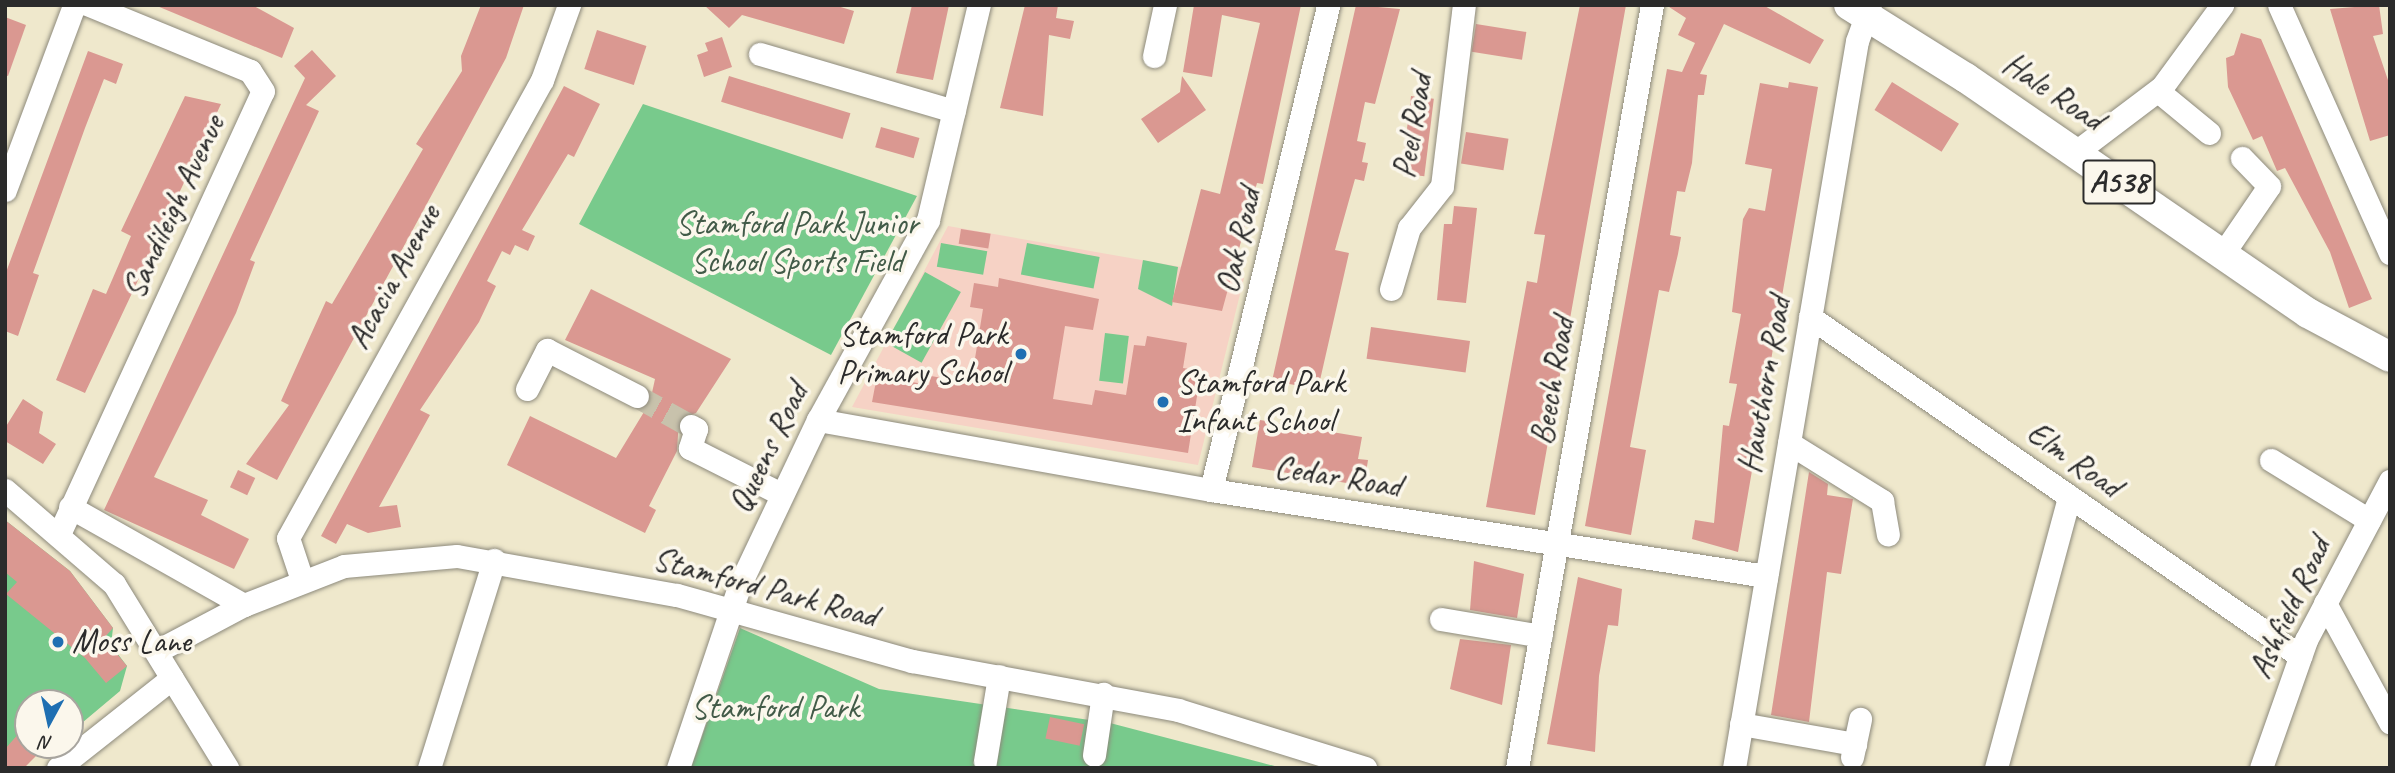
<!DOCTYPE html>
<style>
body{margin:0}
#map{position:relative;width:2395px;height:773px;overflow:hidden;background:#efe8cc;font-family:Caveat,sans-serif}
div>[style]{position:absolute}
.built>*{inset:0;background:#f6d2c5}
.green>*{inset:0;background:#78ca8c;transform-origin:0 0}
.building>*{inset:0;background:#da9891;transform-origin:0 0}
.minor-tunnel>*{height:23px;margin-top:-11.5px;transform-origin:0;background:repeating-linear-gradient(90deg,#c8c2ac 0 23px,transparent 0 34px)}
.roads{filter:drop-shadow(0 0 2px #8d8a7c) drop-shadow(0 0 2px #8d8a7c)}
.minor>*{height:23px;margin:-11.5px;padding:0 11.5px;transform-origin:11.5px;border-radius:11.5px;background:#fff}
.major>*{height:30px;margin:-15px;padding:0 15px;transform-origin:15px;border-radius:15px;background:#fff}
.dots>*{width:19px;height:19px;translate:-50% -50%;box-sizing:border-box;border:4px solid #fbf7ec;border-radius:50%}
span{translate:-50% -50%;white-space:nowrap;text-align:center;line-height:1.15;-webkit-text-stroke:7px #fbf7ec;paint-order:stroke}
.shield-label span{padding:2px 5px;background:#fbf7ec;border:2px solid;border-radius:5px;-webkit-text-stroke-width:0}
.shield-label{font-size:32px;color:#2b2b2b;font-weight:700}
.street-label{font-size:33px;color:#2b2b2b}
.park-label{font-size:33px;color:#425b48}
.poi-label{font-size:33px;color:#2b2b2b}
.right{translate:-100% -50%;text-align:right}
.left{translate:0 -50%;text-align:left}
.frame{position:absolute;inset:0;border:7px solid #2b2b2b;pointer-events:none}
.north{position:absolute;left:14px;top:689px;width:70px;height:70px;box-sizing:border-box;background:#fbf7ec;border:2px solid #a8a59f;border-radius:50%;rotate:188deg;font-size:19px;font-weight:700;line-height:28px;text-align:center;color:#2b2b2b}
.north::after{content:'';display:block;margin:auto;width:24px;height:32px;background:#1f6fb2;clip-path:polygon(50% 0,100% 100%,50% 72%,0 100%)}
</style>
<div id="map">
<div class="built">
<div style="clip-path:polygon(948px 226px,1244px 278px,1198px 465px,852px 407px)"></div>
</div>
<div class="green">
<div style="clip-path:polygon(643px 104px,917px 196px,831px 355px,579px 224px)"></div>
<div style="left:941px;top:243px;width:47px;height:24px;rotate:10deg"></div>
<div style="left:1027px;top:243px;width:74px;height:32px;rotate:11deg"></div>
<div style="clip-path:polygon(1143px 260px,1178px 267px,1172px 306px,1138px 289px)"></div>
<div style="left:925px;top:272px;width:41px;height:81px;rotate:29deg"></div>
<div style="left:1105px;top:333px;width:24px;height:48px;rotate:7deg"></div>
<div style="clip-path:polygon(5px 520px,70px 571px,113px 628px,111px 645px,127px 666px,120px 691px,70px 733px,70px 703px,28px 703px,28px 745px,5px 768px)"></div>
<div style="clip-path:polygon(740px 628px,879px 689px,1110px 723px,1282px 768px,691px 768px)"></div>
</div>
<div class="building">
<div style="clip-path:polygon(252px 5px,294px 28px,282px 58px,157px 6px)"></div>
<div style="clip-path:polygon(481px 5px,524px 5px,506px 58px,277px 480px,246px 464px,289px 405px,281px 401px,326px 301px,332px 304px,423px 149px,416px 144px,462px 71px,461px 56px)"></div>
<div style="clip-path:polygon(704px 5px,834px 5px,854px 11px,844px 44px,742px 15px,729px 28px)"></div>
<div style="clip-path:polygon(912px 5px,949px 5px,933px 80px,896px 73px)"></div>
<div style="clip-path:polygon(1025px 5px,1058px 5px,1056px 18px,1074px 21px,1070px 39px,1049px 35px,1043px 116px,1000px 108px)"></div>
<div style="clip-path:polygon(1194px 5px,1301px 5px,1263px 184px,1257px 183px,1222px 311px,1172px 302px,1201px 189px,1220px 194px,1260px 23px,1222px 15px,1212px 77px,1183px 72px)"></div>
<div style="clip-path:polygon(1356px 5px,1400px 9px,1375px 104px,1365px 102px,1357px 141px,1366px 143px,1362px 162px,1368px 163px,1364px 181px,1355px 179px,1335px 250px,1349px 253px,1318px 389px,1272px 381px)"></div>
<div style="clip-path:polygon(1580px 5px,1626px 5px,1535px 515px,1486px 507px,1527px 281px,1537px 283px,1545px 235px,1534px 234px)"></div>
<div style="clip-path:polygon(1666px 5px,1763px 5px,1824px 40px,1810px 64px,1724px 24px,1700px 74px,1707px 75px,1704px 95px,1698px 95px,1692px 163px,1685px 192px,1677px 191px,1670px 235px,1681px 237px,1678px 254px,1669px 292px,1659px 290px,1630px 447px,1646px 450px,1631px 535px,1585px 526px,1667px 69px,1682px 72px,1695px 43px,1678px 35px,1686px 18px)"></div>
<div style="clip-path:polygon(2379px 5px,2383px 34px,2373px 36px,2390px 86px,2390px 135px,2370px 141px,2330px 9px)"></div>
<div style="clip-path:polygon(5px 17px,26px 25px,8px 76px,5px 75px)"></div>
<div style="left:1476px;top:24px;width:51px;height:28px;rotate:9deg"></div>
<div style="left:597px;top:30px;width:52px;height:41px;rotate:18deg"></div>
<div style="clip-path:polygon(2241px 33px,2261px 39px,2372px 299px,2349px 308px,2330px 252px,2285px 168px,2277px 171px,2262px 136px,2253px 140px,2228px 87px,2226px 58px,2234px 55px)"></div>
<div style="clip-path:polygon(722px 37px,732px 67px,704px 77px,697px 55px,708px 51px,705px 43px)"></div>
<div style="clip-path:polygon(312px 50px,336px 76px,306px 105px,319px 111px,250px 260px,255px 262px,236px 313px,154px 477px,208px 500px,201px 515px,249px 539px,234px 569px,104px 510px,305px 78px,294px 66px)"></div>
<div style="clip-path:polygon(88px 51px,123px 64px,116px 84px,104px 79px,85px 128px,33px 273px,39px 275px,18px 336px,5px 331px,5px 275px)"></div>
<div style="left:729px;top:76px;width:127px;height:27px;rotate:17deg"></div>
<div style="clip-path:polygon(1182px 76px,1206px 110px,1158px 143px,1141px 119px,1180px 92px)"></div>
<div style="clip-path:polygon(1789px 82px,1818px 87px,1738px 552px,1692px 539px,1695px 520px,1714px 523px,1723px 425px,1729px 426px,1737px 384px,1729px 383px,1741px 314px,1732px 312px,1743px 219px,1749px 208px,1765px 211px,1772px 169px,1745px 164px,1760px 83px,1788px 88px)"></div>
<div style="left:1892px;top:82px;width:79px;height:33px;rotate:32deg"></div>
<div style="clip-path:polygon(564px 86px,600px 104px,574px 157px,568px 154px,522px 230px,535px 236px,528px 251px,515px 245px,510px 255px,502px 251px,487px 281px,496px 286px,479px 322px,420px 410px,430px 415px,379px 507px,397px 505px,401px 527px,368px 533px,347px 524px,336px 544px,321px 536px)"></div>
<div style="clip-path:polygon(185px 96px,221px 104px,85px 393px,56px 380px,93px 289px,106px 294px,131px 236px,121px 231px)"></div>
<div style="left:1411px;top:96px;width:23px;height:78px;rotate:7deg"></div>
<div style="left:881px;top:127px;width:40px;height:21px;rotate:16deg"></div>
<div style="left:1466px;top:132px;width:43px;height:32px;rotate:9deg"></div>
<div style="clip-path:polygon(1454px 206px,1477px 208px,1466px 303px,1437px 300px,1444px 224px,1452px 224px)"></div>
<div style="left:961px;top:229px;width:30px;height:15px;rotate:9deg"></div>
<div style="clip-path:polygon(999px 278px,1099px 299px,1093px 330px,1065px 326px,1053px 399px,1092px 405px,1095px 390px,1126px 395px,1134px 345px,1145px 346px,1147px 336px,1187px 343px,1183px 368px,1201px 371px,1188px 453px,872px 402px,877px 376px,929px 385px,931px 376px,971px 383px,983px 309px,970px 307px,974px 283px,998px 287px)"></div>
<div style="clip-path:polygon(591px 289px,731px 359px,696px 413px,679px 419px,677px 451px,649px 506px,656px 510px,645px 533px,507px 465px,530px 416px,616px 458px,650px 402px,655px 379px,565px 340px)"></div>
<div style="left:1371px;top:327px;width:100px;height:32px;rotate:8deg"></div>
<div style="clip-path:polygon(23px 399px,43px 412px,39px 433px,56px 444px,43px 464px,5px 441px,5px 428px)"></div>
<div style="clip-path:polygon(1260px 420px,1362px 437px,1358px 459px,1368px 460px,1364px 486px,1252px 467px)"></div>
<div style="left:238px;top:470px;width:19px;height:19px;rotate:25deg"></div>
<div style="clip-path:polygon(1809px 472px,1828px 484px,1827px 495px,1853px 499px,1841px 574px,1827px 572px,1809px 722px,1771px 715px)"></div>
<div style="clip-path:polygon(5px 520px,70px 571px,113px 628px,104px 638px,127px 666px,106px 683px,85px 658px,6px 594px,17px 582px,5px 572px)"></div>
<div style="clip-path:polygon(1474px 561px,1524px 574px,1517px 618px,1470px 610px)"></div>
<div style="clip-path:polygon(1578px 577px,1622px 589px,1618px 626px,1608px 625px,1599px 676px,1595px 752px,1547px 744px)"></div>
<div style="clip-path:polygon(1460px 639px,1511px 645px,1502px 705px,1450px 689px)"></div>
<div style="left:1050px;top:717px;width:35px;height:22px;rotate:12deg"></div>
<div style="clip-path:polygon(28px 723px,28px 745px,47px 745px,24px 768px,5px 768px,5px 749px)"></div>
</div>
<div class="minor-tunnel">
<div style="left:637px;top:396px;width:62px;rotate:29.1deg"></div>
</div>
<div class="roads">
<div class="minor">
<div style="left:2279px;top:5px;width:272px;rotate:65.9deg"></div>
<div style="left:760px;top:54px;width:202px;rotate:16.4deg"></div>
<div style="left:1154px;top:56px;width:52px;rotate:-77.8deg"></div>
<div style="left:2158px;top:91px;width:66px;rotate:39.5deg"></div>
<div style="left:2076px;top:152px;width:108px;rotate:-37.1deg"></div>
<div style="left:2162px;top:87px;width:102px;rotate:-53.8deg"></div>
<div style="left:5px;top:190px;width:197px;rotate:-69.5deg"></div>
<div style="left:2222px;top:255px;width:83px;rotate:-55.7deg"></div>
<div style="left:2269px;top:186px;width:39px;rotate:-134deg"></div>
<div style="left:1391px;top:289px;width:64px;rotate:-73.6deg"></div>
<div style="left:1409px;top:228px;width:53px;rotate:-51.8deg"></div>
<div style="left:1442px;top:186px;width:182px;rotate:-83.1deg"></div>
<div style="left:1810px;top:317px;width:596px;rotate:34.68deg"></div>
<div style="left:527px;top:389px;width:44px;rotate:-62.9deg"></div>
<div style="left:547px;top:350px;width:101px;rotate:27.1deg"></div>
<div style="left:818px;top:420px;width:399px;rotate:10.1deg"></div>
<div style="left:1211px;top:490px;width:562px;rotate:8.81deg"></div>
<div style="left:691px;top:426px;width:6px;rotate:31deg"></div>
<div style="left:696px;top:429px;width:20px;rotate:108deg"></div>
<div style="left:690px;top:448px;width:102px;rotate:26.8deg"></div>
<div style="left:1789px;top:443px;width:110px;rotate:31.9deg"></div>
<div style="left:1882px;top:501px;width:34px;rotate:80deg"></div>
<div style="left:2271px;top:460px;width:115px;rotate:31.5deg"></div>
<div style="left:5px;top:490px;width:144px;rotate:40.8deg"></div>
<div style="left:114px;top:584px;width:216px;rotate:58.4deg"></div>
<div style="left:1211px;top:490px;width:499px;rotate:-76.4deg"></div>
<div style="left:70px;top:507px;width:200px;rotate:29.4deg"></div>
<div style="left:60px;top:532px;width:485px;rotate:-65.3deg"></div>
<div style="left:263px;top:91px;width:24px;rotate:-123deg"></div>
<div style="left:250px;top:71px;width:174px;rotate:-157.7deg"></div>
<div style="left:302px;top:580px;width:44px;rotate:-108.4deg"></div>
<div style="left:288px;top:538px;width:524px;rotate:-60.99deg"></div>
<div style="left:542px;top:80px;width:80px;rotate:-70.2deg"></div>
<div style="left:2325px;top:603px;width:136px;rotate:61.4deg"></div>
<div style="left:1441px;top:619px;width:101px;rotate:9.6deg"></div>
<div style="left:157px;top:651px;width:98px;rotate:-27.9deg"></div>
<div style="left:244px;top:605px;width:107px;rotate:-21.3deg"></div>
<div style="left:344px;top:566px;width:113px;rotate:-5.1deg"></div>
<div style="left:457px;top:556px;width:223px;rotate:10.1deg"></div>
<div style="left:677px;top:595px;width:244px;rotate:15.7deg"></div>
<div style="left:912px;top:661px;width:270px;rotate:10.4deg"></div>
<div style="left:1178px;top:710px;width:196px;rotate:17.2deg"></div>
<div style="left:1741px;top:724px;width:116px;rotate:10deg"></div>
<div style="left:1094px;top:755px;width:62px;rotate:-81.6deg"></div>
<div style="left:1852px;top:757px;width:39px;rotate:-78deg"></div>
<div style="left:985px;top:761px;width:86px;rotate:-80.6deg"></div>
<div style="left:58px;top:768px;width:145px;rotate:-38.3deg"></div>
<div style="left:429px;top:768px;width:218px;rotate:-72.6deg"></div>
<div style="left:678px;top:768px;width:194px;rotate:-71.4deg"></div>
<div style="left:740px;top:584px;width:182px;rotate:-64.6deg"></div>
<div style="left:818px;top:420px;width:228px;rotate:-61.2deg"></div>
<div style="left:928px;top:220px;width:221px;rotate:-76.7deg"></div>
<div style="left:1517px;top:768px;width:775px;rotate:-79.97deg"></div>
<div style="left:1734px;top:768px;width:737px;rotate:-80.4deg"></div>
<div style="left:1857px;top:41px;width:38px;rotate:-70deg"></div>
<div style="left:1996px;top:768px;width:281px;rotate:-74.9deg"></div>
<div style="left:2261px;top:768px;width:136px;rotate:-70.6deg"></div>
<div style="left:2306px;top:640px;width:180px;rotate:-62.2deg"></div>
</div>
<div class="major">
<div style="left:1849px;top:5px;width:138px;rotate:32deg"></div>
<div style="left:1966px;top:78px;width:415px;rotate:34.5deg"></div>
<div style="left:2308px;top:313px;width:93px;rotate:28.2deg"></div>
</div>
</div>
<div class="dots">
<div style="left:1021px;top:354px;background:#1f6fb2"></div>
<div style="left:1163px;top:402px;background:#1f6fb2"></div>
<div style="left:58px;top:642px;background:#1f6fb2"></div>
</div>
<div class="shield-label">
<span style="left:2119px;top:182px">A538</span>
</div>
<div class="street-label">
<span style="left:2053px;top:92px;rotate:34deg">Hale Road</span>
<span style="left:1413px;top:126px;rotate:-80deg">Peel Road</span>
<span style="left:174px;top:207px;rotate:-65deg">Sandileigh Avenue</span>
<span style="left:1239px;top:241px;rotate:-77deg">Oak Road</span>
<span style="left:394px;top:277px;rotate:-61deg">Acacia Avenue</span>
<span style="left:1553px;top:381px;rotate:-80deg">Beech Road</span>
<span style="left:1765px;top:385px;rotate:-80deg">Hawthorn Road</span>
<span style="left:769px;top:448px;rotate:-64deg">Queens Road</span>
<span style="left:2074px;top:460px;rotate:35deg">Elm Road</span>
<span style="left:1338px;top:477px;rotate:9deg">Cedar Road</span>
<span style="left:765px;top:588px;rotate:15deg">Stamford Park Road</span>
<span style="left:2290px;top:608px;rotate:-65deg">Ashfield Road</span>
</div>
<div class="park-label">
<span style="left:797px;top:243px">Stamford Park Junior<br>School Sports Field</span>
<span style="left:775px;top:708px">Stamford Park</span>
</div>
<div class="poi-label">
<span class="right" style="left:1007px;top:354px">Stamford Park<br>Primary School</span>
<span class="left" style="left:1177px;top:402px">Stamford Park<br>Infant School</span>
<span class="left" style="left:72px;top:642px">Moss Lane</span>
</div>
<div class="frame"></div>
<div class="north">N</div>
</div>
